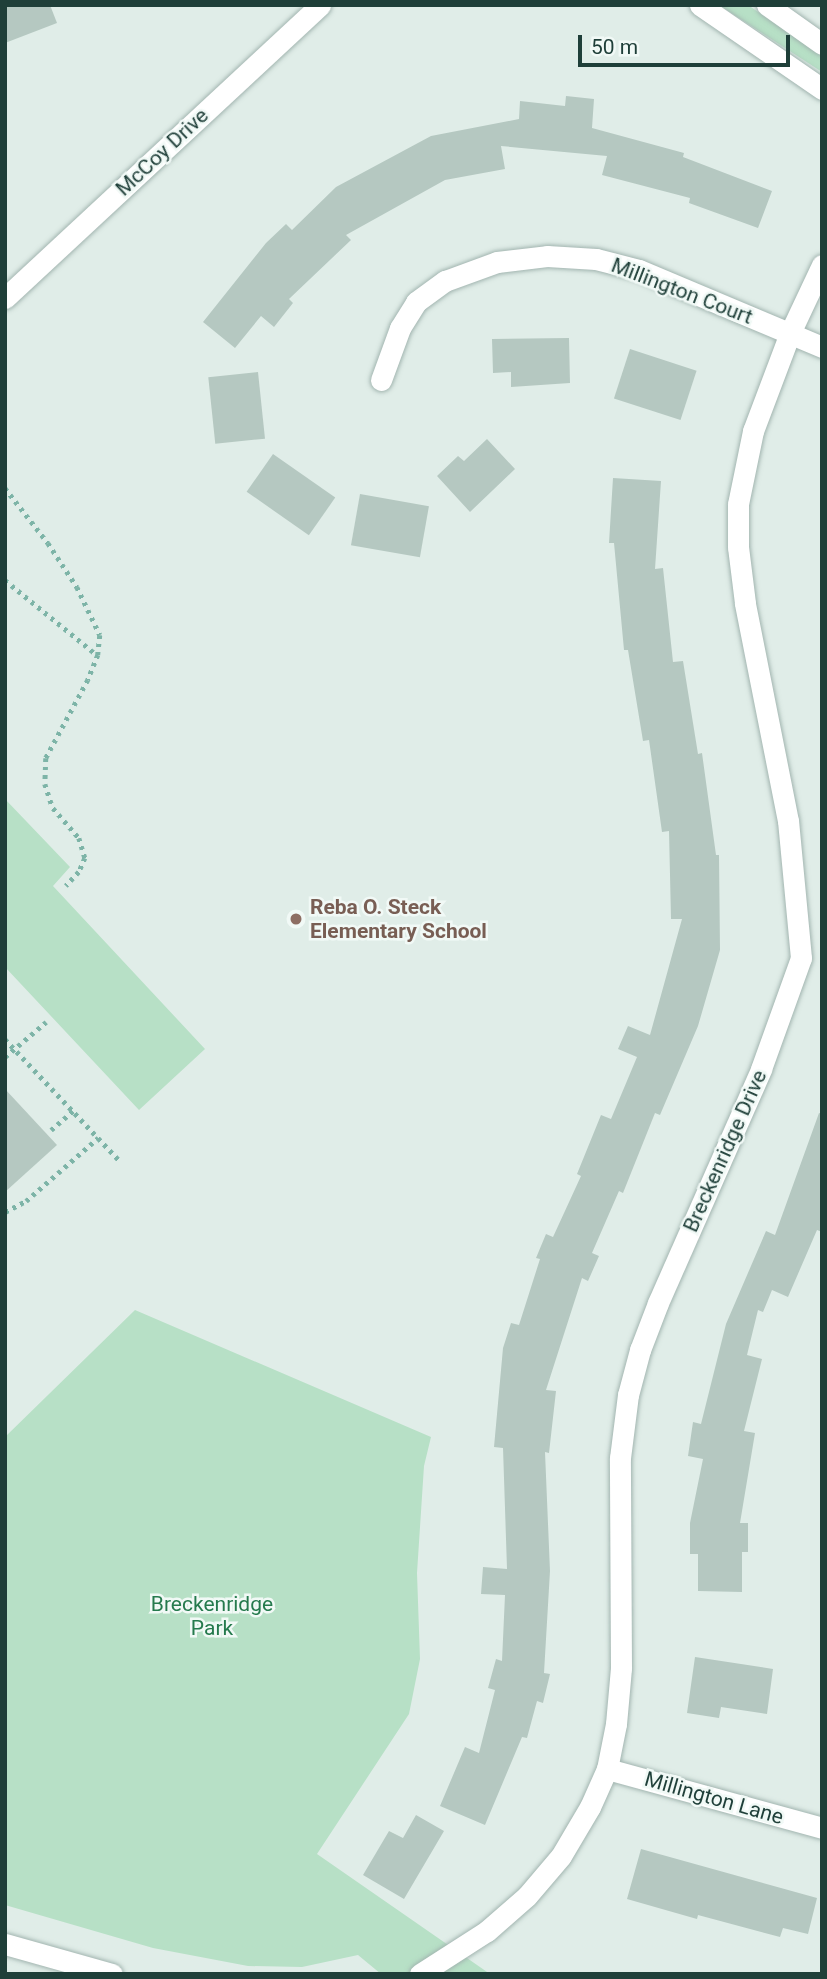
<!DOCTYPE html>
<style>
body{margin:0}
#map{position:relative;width:827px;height:1979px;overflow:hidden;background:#e0ede8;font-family:Roboto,sans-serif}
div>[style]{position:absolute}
.green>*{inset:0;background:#b7e0c6}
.building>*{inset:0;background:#b5c8c1;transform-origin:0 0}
.path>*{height:4.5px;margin-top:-2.25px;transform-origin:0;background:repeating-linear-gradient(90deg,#7db4a7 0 3.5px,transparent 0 8.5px)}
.roads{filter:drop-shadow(0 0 2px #a2b5b0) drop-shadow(0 0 2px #a2b5b0)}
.minor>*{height:21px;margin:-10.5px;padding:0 10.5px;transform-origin:10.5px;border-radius:10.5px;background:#fff}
.dots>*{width:19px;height:19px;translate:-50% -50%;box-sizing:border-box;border:4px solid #f1f9f6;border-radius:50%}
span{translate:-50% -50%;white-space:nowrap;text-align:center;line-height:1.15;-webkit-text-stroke:5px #f1f9f6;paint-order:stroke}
.street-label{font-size:21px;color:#1f3f39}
.education-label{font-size:21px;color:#785e54;font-weight:700}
.left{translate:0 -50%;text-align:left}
.park-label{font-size:21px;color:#257a4d}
.frame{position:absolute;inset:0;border:7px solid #1f3f39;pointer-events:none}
.scale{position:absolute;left:578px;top:35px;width:212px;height:32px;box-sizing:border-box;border:4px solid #1f3f39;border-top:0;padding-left:9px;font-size:21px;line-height:24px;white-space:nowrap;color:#1f3f39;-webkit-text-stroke:5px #f1f9f6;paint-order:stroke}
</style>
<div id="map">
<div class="green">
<div style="clip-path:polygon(719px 5px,748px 5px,822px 56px,822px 72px)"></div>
<div style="clip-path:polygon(5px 799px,70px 867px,53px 886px,205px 1049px,139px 1110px,5px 967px)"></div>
<div style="clip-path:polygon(135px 1310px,431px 1437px,424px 1466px,417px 1573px,420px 1659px,409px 1714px,317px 1854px,490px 1974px,381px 1974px,358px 1955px,302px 1967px,248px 1966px,153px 1948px,5px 1905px,5px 1437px)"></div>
</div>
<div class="building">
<div style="clip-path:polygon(5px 5px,50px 5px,57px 23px,5px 43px)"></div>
<div style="clip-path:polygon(566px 96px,594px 99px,592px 128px,684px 153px,683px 157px,772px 191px,758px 228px,689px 203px,690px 198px,602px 175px,607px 156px,501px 146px,505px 169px,445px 180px,346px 235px,351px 240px,289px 299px,293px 303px,274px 327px,261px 316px,235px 348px,203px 322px,266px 243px,286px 224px,292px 230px,336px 187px,431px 136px,519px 119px,520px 101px,565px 106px)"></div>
<div style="clip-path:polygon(569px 338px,570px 383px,511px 387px,511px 372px,493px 373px,492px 339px)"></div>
<div style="left:630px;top:349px;width:70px;height:52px;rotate:18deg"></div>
<div style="left:258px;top:372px;width:67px;height:50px;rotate:84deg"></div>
<div style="clip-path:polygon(487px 439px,515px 469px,470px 512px,437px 476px,458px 456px,464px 461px)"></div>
<div style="left:273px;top:454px;width:76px;height:46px;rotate:35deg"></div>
<div style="clip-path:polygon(613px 478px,661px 481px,655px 569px,663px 568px,673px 662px,683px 661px,698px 754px,702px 753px,716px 855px,719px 855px,720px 950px,698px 1026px,660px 1115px,655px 1113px,623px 1193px,619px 1191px,592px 1253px,599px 1256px,588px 1281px,582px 1278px,546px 1390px,556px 1391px,549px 1453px,545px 1452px,550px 1571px,544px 1673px,550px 1674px,543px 1703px,537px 1701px,527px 1738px,522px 1737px,485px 1825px,440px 1806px,465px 1747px,479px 1753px,495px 1690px,488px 1688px,496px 1659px,502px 1661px,505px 1595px,481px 1594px,483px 1567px,507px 1569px,503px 1448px,494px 1447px,503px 1348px,511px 1323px,519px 1325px,540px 1259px,536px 1258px,546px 1234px,553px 1237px,581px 1176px,577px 1174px,601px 1115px,611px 1119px,637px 1057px,618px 1049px,628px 1026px,650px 1035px,682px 919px,671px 919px,669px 831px,662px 832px,649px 740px,643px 741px,628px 650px,624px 650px,614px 543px,609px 543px)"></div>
<div style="left:360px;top:494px;width:70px;height:52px;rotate:10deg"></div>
<div style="clip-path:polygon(5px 1089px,57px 1145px,5px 1192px)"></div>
<div style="clip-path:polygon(819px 1113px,822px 1114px,822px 1232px,817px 1230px,788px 1297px,772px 1290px,763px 1312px,758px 1310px,747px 1355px,762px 1359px,744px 1431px,755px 1433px,740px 1523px,748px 1523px,748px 1552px,742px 1552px,742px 1592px,698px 1591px,698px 1554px,690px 1554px,690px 1523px,703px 1459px,688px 1456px,693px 1422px,701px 1424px,726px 1324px,766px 1231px,775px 1235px)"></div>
<div style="clip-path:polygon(695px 1657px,773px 1669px,767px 1714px,721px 1707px,719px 1718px,687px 1713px)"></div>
<div style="clip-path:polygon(416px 1815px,444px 1831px,404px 1899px,363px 1875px,389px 1831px,403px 1838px)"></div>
<div style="clip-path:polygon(641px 1849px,817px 1898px,808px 1934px,783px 1928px,780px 1937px,698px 1915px,697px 1919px,627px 1899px)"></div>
</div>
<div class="path">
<div style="left:5px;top:488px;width:70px;rotate:52deg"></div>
<div style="left:48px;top:543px;width:53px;rotate:56.6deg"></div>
<div style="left:77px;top:587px;width:53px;rotate:64.4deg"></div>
<div style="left:100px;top:635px;width:20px;rotate:96deg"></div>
<div style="left:98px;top:655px;width:27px;rotate:112deg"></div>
<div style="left:88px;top:680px;width:89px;rotate:118.3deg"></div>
<div style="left:46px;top:758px;width:26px;rotate:92deg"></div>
<div style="left:45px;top:784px;width:25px;rotate:72deg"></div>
<div style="left:53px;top:808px;width:40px;rotate:49deg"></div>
<div style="left:79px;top:838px;width:21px;rotate:73deg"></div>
<div style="left:85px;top:858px;width:15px;rotate:113deg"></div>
<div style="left:79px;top:872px;width:19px;rotate:133deg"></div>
<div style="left:5px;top:580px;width:119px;rotate:39.2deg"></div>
<div style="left:5px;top:1039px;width:169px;rotate:46.7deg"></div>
<div style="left:5px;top:1057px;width:54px;rotate:-40.5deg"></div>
<div style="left:51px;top:1130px;width:29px;rotate:-41deg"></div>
<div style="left:5px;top:1212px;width:24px;rotate:-28deg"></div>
<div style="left:26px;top:1201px;width:96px;rotate:-41.2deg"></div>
</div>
<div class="roads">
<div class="minor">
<div style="left:700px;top:5px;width:148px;rotate:34.5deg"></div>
<div style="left:767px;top:5px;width:67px;rotate:35.3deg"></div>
<div style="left:5px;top:298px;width:430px;rotate:-42.9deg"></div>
<div style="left:381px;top:380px;width:55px;rotate:-69.9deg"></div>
<div style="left:400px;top:328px;width:31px;rotate:-58deg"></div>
<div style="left:416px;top:302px;width:36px;rotate:-36deg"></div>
<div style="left:445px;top:281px;width:55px;rotate:-20.1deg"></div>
<div style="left:497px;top:262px;width:50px;rotate:-6.8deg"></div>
<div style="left:547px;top:256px;width:49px;rotate:3.5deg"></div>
<div style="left:596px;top:259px;width:44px;rotate:14.3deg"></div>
<div style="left:639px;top:270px;width:199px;rotate:22.8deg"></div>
<div style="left:607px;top:1769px;width:223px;rotate:15.3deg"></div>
<div style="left:5px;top:1944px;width:111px;rotate:15.7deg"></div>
<div style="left:420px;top:1974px;width:80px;rotate:-32.7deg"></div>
<div style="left:487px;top:1931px;width:53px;rotate:-41.2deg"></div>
<div style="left:527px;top:1896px;width:52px;rotate:-49.6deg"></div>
<div style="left:561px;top:1856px;width:57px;rotate:-59.4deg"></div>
<div style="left:590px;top:1807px;width:42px;rotate:-65.9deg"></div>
<div style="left:607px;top:1769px;width:46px;rotate:-78.7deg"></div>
<div style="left:616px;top:1724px;width:56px;rotate:-84.9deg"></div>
<div style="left:621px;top:1668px;width:210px;rotate:-90.3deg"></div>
<div style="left:620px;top:1458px;width:64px;rotate:-82.8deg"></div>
<div style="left:628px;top:1395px;width:47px;rotate:-75.1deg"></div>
<div style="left:640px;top:1350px;width:50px;rotate:-69deg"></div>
<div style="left:658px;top:1303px;width:256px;rotate:-66.2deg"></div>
<div style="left:761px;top:1069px;width:118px;rotate:-70.2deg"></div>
<div style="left:801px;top:958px;width:138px;rotate:-95.4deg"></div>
<div style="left:788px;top:821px;width:222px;rotate:-101.2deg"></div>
<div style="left:745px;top:603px;width:56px;rotate:-97.1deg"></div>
<div style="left:738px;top:547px;width:43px;rotate:-90deg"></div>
<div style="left:738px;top:504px;width:75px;rotate:-78.4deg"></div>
<div style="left:753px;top:431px;width:105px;rotate:-69.3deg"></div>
<div style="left:790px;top:333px;width:75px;rotate:-64.8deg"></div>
</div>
</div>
<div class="dots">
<div style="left:296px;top:919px;background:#8d6e63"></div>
</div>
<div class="street-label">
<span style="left:162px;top:152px;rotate:-43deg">McCoy Drive</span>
<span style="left:682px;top:291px;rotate:21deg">Millington Court</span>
<span style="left:725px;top:1151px;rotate:-66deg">Breckenridge Drive</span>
<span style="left:714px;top:1798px;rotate:16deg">Millington Lane</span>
</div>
<div class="education-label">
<span class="left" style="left:310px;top:919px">Reba O. Steck<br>Elementary School</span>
</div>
<div class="park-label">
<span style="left:212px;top:1616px">Breckenridge<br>Park</span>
</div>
<div class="frame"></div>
<div class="scale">50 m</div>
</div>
